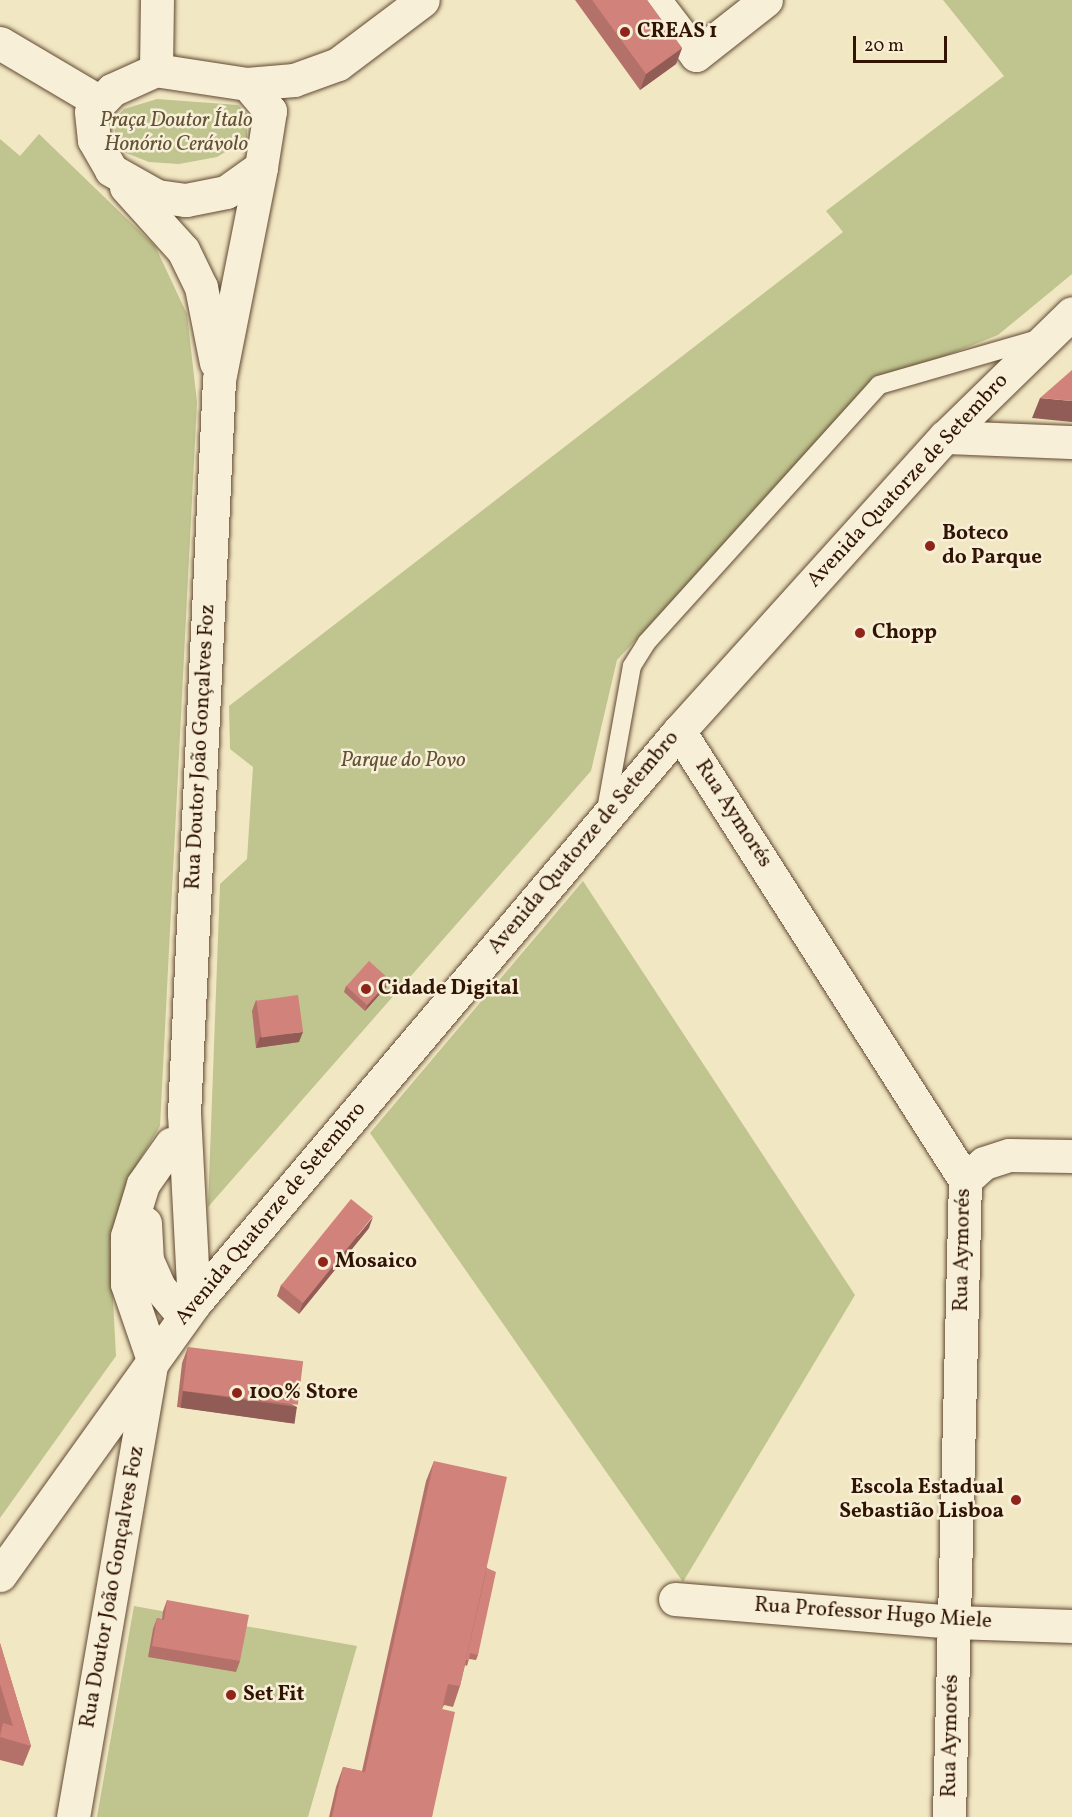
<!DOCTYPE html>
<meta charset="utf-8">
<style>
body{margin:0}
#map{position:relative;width:1072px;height:1817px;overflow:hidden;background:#f2e7c3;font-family:Vollkorn,serif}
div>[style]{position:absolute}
.green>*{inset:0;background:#c0c48f}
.roads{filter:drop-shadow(0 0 2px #614932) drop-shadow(0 0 2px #614932)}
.service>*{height:18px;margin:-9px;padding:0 9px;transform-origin:9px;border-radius:9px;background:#f7efd8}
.minor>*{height:33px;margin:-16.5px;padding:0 16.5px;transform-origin:16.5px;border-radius:16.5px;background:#f7efd8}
.tertiary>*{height:33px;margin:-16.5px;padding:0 16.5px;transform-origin:16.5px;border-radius:16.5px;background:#f7efd8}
.wall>*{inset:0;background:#b4716a}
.shaded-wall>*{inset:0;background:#925c56;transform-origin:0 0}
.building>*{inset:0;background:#d1837b;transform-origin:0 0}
.dots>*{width:16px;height:16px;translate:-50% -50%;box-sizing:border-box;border:3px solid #f7efd8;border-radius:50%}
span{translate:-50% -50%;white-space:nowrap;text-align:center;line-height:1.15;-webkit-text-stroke:5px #f7efd8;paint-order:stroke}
.poi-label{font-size:21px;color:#311402;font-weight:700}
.left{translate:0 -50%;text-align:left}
.right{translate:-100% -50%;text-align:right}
.park-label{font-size:21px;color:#635233;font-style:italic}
.street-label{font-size:21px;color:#311402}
.scale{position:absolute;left:853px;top:36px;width:94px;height:27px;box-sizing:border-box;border:3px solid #311402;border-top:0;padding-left:8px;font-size:18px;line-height:21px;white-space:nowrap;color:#311402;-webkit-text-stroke:4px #f7efd8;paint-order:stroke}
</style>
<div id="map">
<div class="green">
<div style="clip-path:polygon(943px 0,1072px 0,1072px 274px,998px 335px,874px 384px,617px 660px,591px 771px,208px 1207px,220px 884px,247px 859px,253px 767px,230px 749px,229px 706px,843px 232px,826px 211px,1004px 76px)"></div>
<div style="clip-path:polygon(157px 99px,238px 105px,247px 114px,247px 139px,217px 157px,179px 164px,149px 162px,126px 153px,115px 133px,114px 120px,124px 109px)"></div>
<div style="clip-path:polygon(39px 134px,155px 246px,187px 314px,197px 402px,160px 1126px,127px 1181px,110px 1242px,116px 1356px,0 1518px,0 139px,20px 156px)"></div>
<div style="clip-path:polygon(583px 881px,855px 1295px,683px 1582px,370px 1133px)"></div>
<div style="clip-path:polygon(134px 1606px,357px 1646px,308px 1817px,97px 1817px)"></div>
</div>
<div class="roads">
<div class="service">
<div style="left:606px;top:810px;width:146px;rotate:-79.8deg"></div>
<div style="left:632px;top:666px;width:28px;rotate:-58deg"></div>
<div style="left:647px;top:642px;width:346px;rotate:-47.9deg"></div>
<div style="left:879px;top:385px;width:166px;rotate:-16.1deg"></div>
</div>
<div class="minor">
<div style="left:654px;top:0;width:69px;rotate:52.6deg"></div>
<div style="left:696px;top:55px;width:89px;rotate:-38.2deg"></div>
<div style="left:156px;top:70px;width:70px;rotate:-89.2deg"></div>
<div style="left:945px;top:437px;width:127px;rotate:2.3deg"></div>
<div style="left:679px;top:731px;width:532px;rotate:57.5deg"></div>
<div style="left:965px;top:1180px;width:637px;rotate:91.44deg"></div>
<div style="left:965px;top:1180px;width:25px;rotate:-42deg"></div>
<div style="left:984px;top:1163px;width:26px;rotate:-18deg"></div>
<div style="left:1009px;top:1155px;width:63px;rotate:0.9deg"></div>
<div style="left:675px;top:1599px;width:280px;rotate:4.7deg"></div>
<div style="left:954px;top:1622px;width:118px;rotate:1.9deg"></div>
<div style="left:73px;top:1817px;width:465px;rotate:-80.2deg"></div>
</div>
<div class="tertiary">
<div style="left:0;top:43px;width:114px;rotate:30.6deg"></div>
<div style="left:247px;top:84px;width:47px;rotate:-4.9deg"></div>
<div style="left:294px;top:80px;width:47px;rotate:-20deg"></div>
<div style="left:338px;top:64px;width:106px;rotate:-37deg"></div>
<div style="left:126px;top:187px;width:85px;rotate:47.9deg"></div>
<div style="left:183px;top:250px;width:41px;rotate:64.1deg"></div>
<div style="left:201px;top:287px;width:77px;rotate:78.8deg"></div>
<div style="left:145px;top:1223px;width:37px;rotate:87deg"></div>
<div style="left:147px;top:1260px;width:30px;rotate:66deg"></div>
<div style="left:159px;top:1287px;width:39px;rotate:50deg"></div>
<div style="left:194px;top:1304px;width:190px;rotate:-93deg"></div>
<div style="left:184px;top:1114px;width:735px;rotate:-87.27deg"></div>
<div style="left:219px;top:380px;width:217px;rotate:-78.8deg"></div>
<div style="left:261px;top:167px;width:57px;rotate:-80.9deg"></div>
<div style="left:270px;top:111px;width:35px;rotate:-130deg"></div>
<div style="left:247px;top:84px;width:92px;rotate:-171.3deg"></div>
<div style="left:156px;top:70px;width:48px;rotate:155.6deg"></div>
<div style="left:112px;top:90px;width:30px;rotate:134deg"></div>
<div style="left:91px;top:112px;width:28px;rotate:84deg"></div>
<div style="left:94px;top:140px;width:34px;rotate:60deg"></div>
<div style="left:111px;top:170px;width:53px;rotate:29.5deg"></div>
<div style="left:157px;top:196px;width:29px;rotate:8deg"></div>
<div style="left:186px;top:200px;width:41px;rotate:-11.3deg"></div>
<div style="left:226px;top:192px;width:43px;rotate:-35.5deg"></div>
<div style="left:152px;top:1357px;width:77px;rotate:-108.9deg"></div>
<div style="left:127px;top:1284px;width:48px;rotate:-90deg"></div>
<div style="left:127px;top:1236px;width:54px;rotate:-72.9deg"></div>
<div style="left:143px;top:1184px;width:49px;rotate:-55deg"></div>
<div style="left:0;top:1575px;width:333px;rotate:-54.4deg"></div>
<div style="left:194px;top:1304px;width:751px;rotate:-49.75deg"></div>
<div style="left:679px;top:731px;width:396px;rotate:-47.9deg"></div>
<div style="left:945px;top:437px;width:177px;rotate:-44.3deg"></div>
</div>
</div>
<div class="wall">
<div style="clip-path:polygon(575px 0,647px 0,682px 48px,676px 64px,640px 90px)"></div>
<div style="clip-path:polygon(390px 980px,388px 985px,365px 1011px,344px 992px,346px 986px)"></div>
<div style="clip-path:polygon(256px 1000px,299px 1042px,256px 1048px,252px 1011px)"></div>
<div style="clip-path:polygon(369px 1228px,299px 1314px,277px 1296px,281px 1285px)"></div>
<div style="clip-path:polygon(188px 1347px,297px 1407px,291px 1423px,177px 1407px,182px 1363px)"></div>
<div style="clip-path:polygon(434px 1461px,487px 1568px,478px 1655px,476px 1660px,469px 1659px,467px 1666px,465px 1665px,460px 1686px,453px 1707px,444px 1705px,442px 1709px,432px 1817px,329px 1817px,336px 1787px,343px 1767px,362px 1771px,426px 1481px)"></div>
<div style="clip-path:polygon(167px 1600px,240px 1661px,236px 1672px,148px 1657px,153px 1629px,157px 1618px,162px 1619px,163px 1611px)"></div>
<div style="clip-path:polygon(0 1643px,31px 1746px,23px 1766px,0 1760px)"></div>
</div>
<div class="shaded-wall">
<div style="clip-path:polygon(682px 48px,676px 64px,640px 90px,646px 74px)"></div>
<div style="clip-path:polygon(1040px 398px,1072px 401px,1072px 422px,1032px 418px)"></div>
<div style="clip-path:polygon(390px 980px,388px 985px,365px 1011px,367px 1006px)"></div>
<div style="clip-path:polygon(303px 1032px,299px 1042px,256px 1048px,260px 1037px)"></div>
<div style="clip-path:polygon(373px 1217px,369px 1228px,299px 1314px,303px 1303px)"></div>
<div style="left:183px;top:1391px;width:115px;height:17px;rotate:8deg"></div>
</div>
<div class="building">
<div style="clip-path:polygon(592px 0,647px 0,682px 48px,646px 74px)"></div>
<div style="clip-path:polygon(1072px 370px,1072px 401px,1040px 398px)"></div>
<div style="left:369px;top:961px;width:28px;height:34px;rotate:42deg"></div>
<div style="left:298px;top:995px;width:37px;height:42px;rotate:82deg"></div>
<div style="left:351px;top:1199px;width:28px;height:111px;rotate:39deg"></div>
<div style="left:188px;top:1347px;width:116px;height:44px;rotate:7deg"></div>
<div style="clip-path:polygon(434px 1461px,507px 1477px,460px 1686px,448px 1684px,442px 1709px,455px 1712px,432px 1817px,332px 1817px,343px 1767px,365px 1772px)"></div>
<div style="clip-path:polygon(487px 1568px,496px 1572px,478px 1655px,470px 1653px,469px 1660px,466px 1660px)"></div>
<div style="clip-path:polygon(167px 1600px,249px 1615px,240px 1661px,152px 1646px,157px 1618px,164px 1620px)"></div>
<div style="clip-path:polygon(0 1643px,31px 1746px,0 1737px,3px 1723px,13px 1726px,0 1684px)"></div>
</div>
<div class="dots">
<div style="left:625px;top:32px;background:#8f2418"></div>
<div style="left:930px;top:546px;background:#8f2418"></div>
<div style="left:860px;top:633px;background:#8f2418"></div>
<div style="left:366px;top:989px;background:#8f2418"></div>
<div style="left:323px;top:1262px;background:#8f2418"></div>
<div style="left:237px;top:1393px;background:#8f2418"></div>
<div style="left:1016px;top:1500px;background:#8f2418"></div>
<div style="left:231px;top:1695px;background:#8f2418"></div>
</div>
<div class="poi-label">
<span class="left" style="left:637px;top:32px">CREAS 1</span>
<span class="left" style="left:942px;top:546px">Boteco<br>do Parque</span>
<span class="left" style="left:872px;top:633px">Chopp</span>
<span class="left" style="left:378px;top:989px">Cidade Digital</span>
<span class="left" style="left:335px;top:1262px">Mosaico</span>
<span class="left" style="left:249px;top:1393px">100% Store</span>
<span class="right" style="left:1004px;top:1500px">Escola Estadual<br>Sebastião Lisboa</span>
<span class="left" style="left:243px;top:1695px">Set Fit</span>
</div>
<div class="park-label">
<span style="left:176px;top:133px">Praça Doutor Ítalo<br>Honório Cerávolo</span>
<span style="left:403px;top:761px">Parque do Povo</span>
</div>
<div class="street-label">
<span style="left:908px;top:481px;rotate:-47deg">Avenida Quatorze de Setembro</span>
<span style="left:201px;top:747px;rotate:-87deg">Rua Doutor João Gonçalves Foz</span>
<span style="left:733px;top:814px;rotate:57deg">Rua Aymorés</span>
<span style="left:584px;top:843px;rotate:-50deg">Avenida Quatorze de Setembro</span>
<span style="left:271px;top:1214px;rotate:-50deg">Avenida Quatorze de Setembro</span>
<span style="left:963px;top:1250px;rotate:-89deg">Rua Aymorés</span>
<span style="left:113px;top:1587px;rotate:-80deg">Rua Doutor João Gonçalves Foz</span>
<span style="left:873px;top:1614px;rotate:4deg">Rua Professor Hugo Miele</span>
<span style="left:951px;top:1736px;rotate:-89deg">Rua Aymorés</span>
</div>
<div class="scale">20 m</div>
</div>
